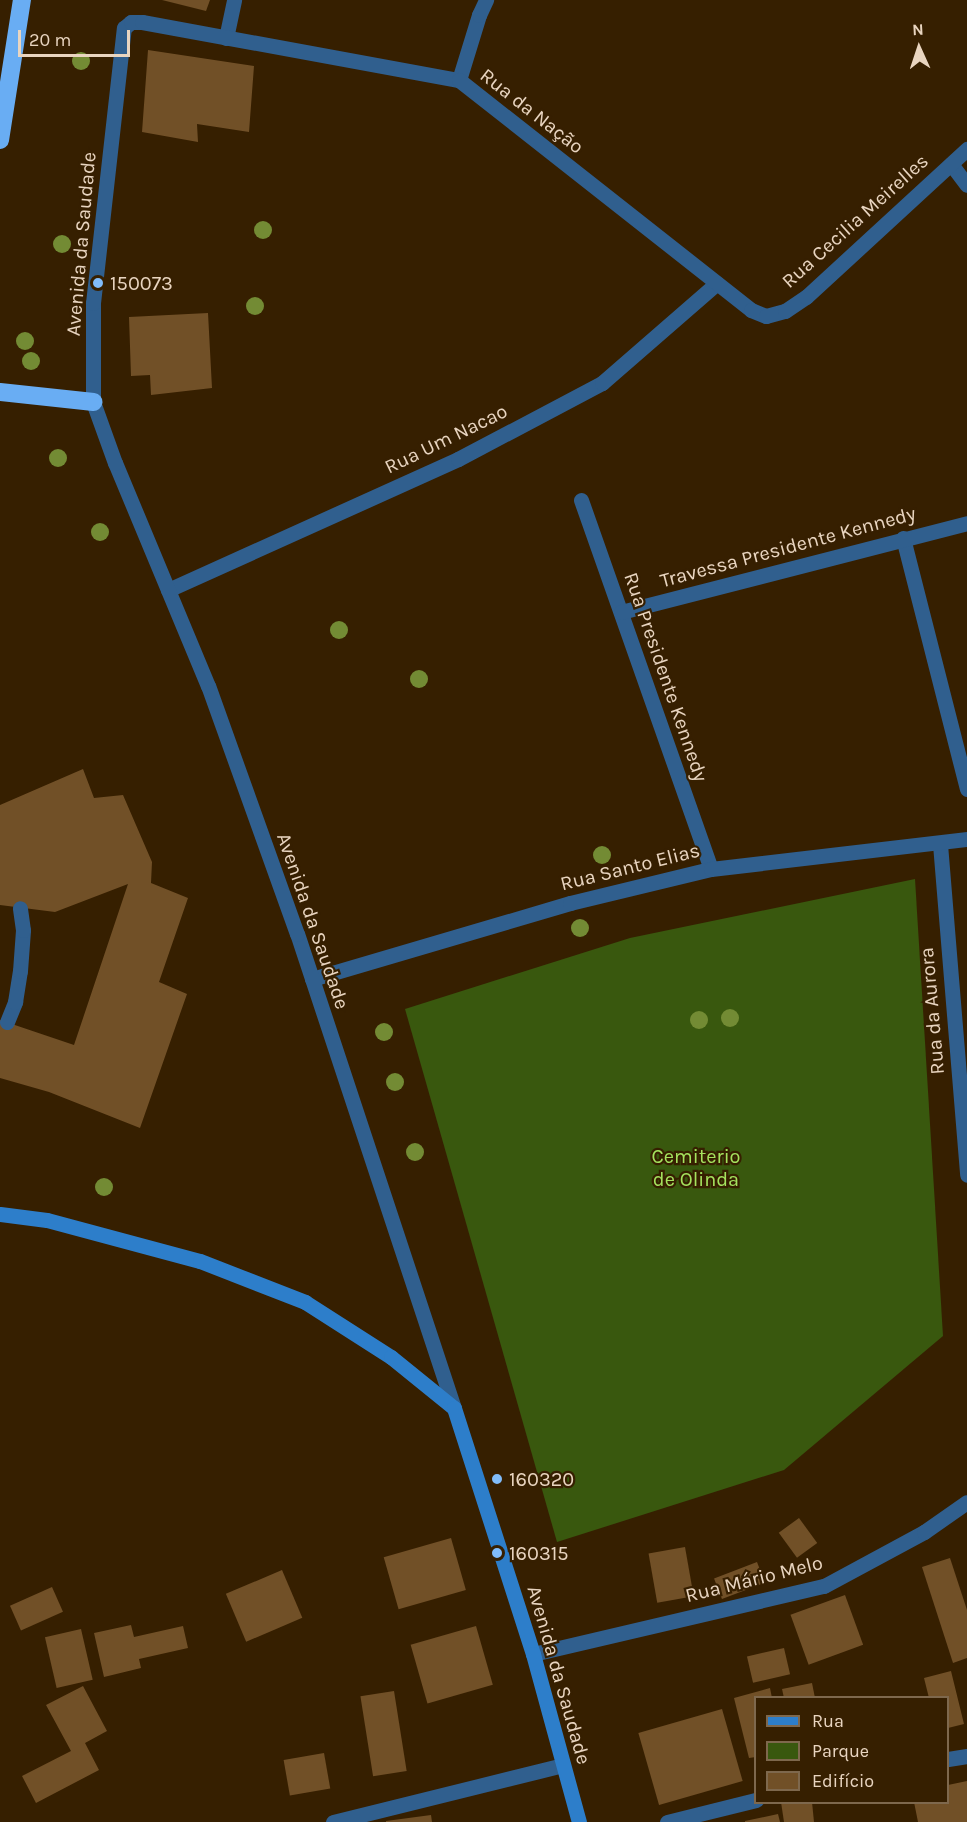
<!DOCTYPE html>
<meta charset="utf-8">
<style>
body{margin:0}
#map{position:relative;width:967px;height:1822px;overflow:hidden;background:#361f00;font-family:Karla,sans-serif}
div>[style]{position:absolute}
.green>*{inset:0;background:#39580e}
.building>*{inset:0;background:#715027;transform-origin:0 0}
.lane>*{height:15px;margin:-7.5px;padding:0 7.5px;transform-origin:7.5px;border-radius:7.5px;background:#305f8e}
.street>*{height:15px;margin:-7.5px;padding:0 7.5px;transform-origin:7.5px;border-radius:7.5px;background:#305f8e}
.secondary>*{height:15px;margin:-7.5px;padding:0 7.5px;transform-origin:7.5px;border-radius:7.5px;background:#2d7eca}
.highway>*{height:18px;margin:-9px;padding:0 9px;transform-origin:9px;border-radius:9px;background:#69adf3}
.trees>*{width:18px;height:18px;margin:-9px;border-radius:50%;background:#738b34}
.dots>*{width:16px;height:16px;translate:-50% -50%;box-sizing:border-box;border:3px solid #361f00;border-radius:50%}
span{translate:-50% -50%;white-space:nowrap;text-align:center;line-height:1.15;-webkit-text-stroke:4.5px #361f00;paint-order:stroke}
.street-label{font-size:20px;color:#e9d5c0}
.poi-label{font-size:20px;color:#e9d5c0}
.left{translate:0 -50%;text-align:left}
.park-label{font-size:20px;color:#a5e35e}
.legend{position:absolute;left:754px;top:1696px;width:195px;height:108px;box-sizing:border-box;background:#361f00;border:2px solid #7e684d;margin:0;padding:8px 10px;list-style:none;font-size:18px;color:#e9d5c0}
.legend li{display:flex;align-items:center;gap:12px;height:30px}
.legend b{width:30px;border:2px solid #7e684d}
.north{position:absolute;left:889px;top:18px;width:60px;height:60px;-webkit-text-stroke:4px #361f00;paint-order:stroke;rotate:357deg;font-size:16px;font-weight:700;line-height:24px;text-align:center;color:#e9d5c0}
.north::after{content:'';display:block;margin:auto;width:21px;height:27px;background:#e9d5c0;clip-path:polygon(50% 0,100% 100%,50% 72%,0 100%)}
.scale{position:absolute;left:18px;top:30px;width:112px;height:27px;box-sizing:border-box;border:3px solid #e9d5c0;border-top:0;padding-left:8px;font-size:18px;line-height:21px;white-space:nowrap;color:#e9d5c0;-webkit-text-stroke:4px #361f00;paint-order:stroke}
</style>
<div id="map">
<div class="green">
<div style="clip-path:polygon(915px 879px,943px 1336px,784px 1470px,557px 1542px,405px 1009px,630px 938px)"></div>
</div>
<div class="building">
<div style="clip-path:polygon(162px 0,210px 0,206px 11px)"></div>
<div style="clip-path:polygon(148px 50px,254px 66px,249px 132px,197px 124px,198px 142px,142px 132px)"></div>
<div style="clip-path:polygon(208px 313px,212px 388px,151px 395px,150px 375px,131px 376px,129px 317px)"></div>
<div style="clip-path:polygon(83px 769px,94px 798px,123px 795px,152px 862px,151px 883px,188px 898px,159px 982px,187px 994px,140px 1128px,49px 1092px,0 1078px,0 1020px,74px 1045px,128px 884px,55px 912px,0 905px,0 805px)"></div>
<div style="left:799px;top:1518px;width:31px;height:25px;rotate:54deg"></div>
<div style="left:451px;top:1538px;width:54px;height:70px;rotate:74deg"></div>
<div style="left:685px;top:1547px;width:50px;height:37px;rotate:80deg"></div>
<div style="clip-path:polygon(950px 1558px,967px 1610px,967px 1658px,953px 1663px,922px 1567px)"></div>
<div style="left:757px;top:1562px;width:22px;height:46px;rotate:69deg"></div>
<div style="left:282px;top:1570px;width:52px;height:61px;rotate:67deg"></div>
<div style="left:52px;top:1587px;width:27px;height:46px;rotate:66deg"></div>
<div style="left:845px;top:1595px;width:53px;height:58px;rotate:70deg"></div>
<div style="clip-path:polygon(131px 1625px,134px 1637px,183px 1626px,188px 1648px,139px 1659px,141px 1668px,104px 1677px,94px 1633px)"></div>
<div style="left:476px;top:1626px;width:61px;height:68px;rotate:74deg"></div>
<div style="left:81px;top:1629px;width:52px;height:37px;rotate:77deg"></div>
<div style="left:784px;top:1648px;width:27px;height:38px;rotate:77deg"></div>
<div style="clip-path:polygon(951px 1671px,964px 1724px,948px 1728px,948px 1698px,929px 1698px,924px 1678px)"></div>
<div style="clip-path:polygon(812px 1683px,815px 1698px,784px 1698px,782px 1689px)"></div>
<div style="clip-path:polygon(83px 1686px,107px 1731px,85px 1743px,99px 1770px,36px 1803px,22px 1776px,71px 1751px,46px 1705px)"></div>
<div style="clip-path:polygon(770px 1688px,772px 1698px,756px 1698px,756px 1757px,749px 1758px,734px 1698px)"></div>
<div style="left:394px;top:1691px;width:81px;height:34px;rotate:81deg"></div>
<div style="left:722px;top:1709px;width:75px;height:87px;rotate:74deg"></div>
<div style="left:324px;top:1753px;width:36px;height:41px;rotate:80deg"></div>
<div style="clip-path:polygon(967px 1781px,967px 1822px,918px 1822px,914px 1802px,948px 1802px,948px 1785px)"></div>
<div style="clip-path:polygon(781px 1802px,812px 1802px,814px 1822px,784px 1822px)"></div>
<div style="clip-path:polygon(778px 1814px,780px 1822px,745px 1822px,745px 1821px)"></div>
<div style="clip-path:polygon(431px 1815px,432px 1822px,386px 1822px,386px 1821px)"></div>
</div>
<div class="lane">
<div style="left:7px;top:1022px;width:22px;rotate:-68deg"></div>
<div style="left:15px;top:1002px;width:31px;rotate:-81deg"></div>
<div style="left:20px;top:971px;width:41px;rotate:-85.8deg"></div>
<div style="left:23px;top:930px;width:22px;rotate:-98deg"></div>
</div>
<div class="street">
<div style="left:226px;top:38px;width:39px;rotate:-78deg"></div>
<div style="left:459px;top:80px;width:68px;rotate:-72.9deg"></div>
<div style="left:479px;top:15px;width:17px;rotate:-65deg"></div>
<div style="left:951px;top:164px;width:26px;rotate:53deg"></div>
<div style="left:581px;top:500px;width:391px;rotate:70.6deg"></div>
<div style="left:903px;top:538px;width:259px;rotate:75.7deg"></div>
<div style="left:168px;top:590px;width:318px;rotate:-24.3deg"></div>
<div style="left:458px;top:459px;width:163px;rotate:-27.8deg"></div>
<div style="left:602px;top:383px;width:152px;rotate:-41deg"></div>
<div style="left:621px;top:612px;width:357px;rotate:-14.4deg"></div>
<div style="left:940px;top:844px;width:332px;rotate:85.3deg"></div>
<div style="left:312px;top:979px;width:269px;rotate:-16.4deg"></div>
<div style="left:570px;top:903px;width:145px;rotate:-13.6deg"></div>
<div style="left:711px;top:869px;width:258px;rotate:-6.7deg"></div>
<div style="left:454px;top:1408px;width:499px;rotate:-108.3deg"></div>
<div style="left:297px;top:934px;width:263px;rotate:-109.7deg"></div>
<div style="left:208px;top:686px;width:242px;rotate:-112.6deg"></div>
<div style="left:115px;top:463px;width:65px;rotate:-109.8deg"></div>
<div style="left:93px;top:402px;width:99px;rotate:-90deg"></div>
<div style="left:93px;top:303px;width:277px;rotate:-83.6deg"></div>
<div style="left:124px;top:28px;width:9px;rotate:-41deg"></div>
<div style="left:131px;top:22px;width:11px"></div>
<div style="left:142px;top:22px;width:322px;rotate:10.4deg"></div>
<div style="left:459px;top:80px;width:372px;rotate:38.2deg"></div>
<div style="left:751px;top:310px;width:16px;rotate:22deg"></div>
<div style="left:766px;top:316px;width:20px;rotate:-15deg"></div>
<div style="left:785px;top:311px;width:25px;rotate:-34deg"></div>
<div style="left:806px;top:297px;width:219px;rotate:-42.6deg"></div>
<div style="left:533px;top:1654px;width:299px;rotate:-13.2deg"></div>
<div style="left:824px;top:1586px;width:114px;rotate:-28.4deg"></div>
<div style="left:924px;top:1532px;width:52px;rotate:-34.9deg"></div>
<div style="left:948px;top:1759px;width:19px;rotate:-9deg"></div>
<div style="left:333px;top:1822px;width:237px;rotate:-13.9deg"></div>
<div style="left:667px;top:1822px;width:92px;rotate:-13.9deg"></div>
</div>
<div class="secondary">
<div style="left:0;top:1214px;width:47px;rotate:7.3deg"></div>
<div style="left:47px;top:1220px;width:158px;rotate:15deg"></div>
<div style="left:200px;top:1261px;width:113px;rotate:21.3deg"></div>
<div style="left:305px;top:1302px;width:102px;rotate:32.6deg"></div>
<div style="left:391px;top:1357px;width:81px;rotate:39deg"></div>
<div style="left:454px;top:1408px;width:258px;rotate:72.2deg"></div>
<div style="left:533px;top:1654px;width:174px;rotate:74.7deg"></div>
</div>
<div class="highway">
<div style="left:0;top:140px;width:142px;rotate:-81.1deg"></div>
<div style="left:0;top:392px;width:94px;rotate:6.1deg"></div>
</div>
<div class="trees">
<div style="left:81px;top:61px"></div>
<div style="left:263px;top:230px"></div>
<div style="left:62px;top:244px"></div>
<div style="left:255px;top:306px"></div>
<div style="left:25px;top:341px"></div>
<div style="left:31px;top:361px"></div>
<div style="left:58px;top:458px"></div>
<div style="left:100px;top:532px"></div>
<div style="left:339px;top:630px"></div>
<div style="left:419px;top:679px"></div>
<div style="left:602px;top:855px"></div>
<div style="left:580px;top:928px"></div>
<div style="left:730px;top:1018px"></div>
<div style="left:699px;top:1020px"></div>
<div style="left:384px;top:1032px"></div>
<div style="left:395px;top:1082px"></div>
<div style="left:415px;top:1152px"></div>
<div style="left:104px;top:1187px"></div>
</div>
<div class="dots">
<div style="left:98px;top:283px;background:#81bcfa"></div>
<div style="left:497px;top:1479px;background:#81bcfa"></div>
<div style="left:497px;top:1553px;background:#81bcfa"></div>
</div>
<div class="street-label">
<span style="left:532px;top:111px;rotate:38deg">Rua da Nação</span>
<span style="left:855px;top:221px;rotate:-42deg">Rua Cecilia Meirelles</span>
<span style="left:81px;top:244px;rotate:-85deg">Avenida da Saudade</span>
<span style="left:446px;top:439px;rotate:-26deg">Rua Um Nacao</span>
<span style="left:788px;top:547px;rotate:-15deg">Travessa Presidente Kennedy</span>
<span style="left:666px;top:677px;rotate:71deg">Rua Presidente Kennedy</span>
<span style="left:630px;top:867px;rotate:-14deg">Rua Santo Elias</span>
<span style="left:313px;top:921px;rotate:71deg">Avenida da Saudade</span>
<span style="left:932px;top:1011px;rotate:-95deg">Rua da Aurora</span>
<span style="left:754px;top:1579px;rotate:-14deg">Rua Mário Melo</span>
<span style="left:559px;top:1675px;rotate:74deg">Avenida da Saudade</span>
</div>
<div class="poi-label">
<span class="left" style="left:110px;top:283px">150073</span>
<span class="left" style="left:509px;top:1479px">160320</span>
<span class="left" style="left:509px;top:1553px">160315</span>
</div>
<div class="park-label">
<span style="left:696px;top:1168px">Cemiterio<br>de Olinda</span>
</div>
<ul class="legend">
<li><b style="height:8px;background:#2d7eca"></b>Rua</li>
<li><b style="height:16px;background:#39580e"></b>Parque</li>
<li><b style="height:16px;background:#715027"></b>Edifício</li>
</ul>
<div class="north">N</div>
<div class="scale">20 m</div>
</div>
